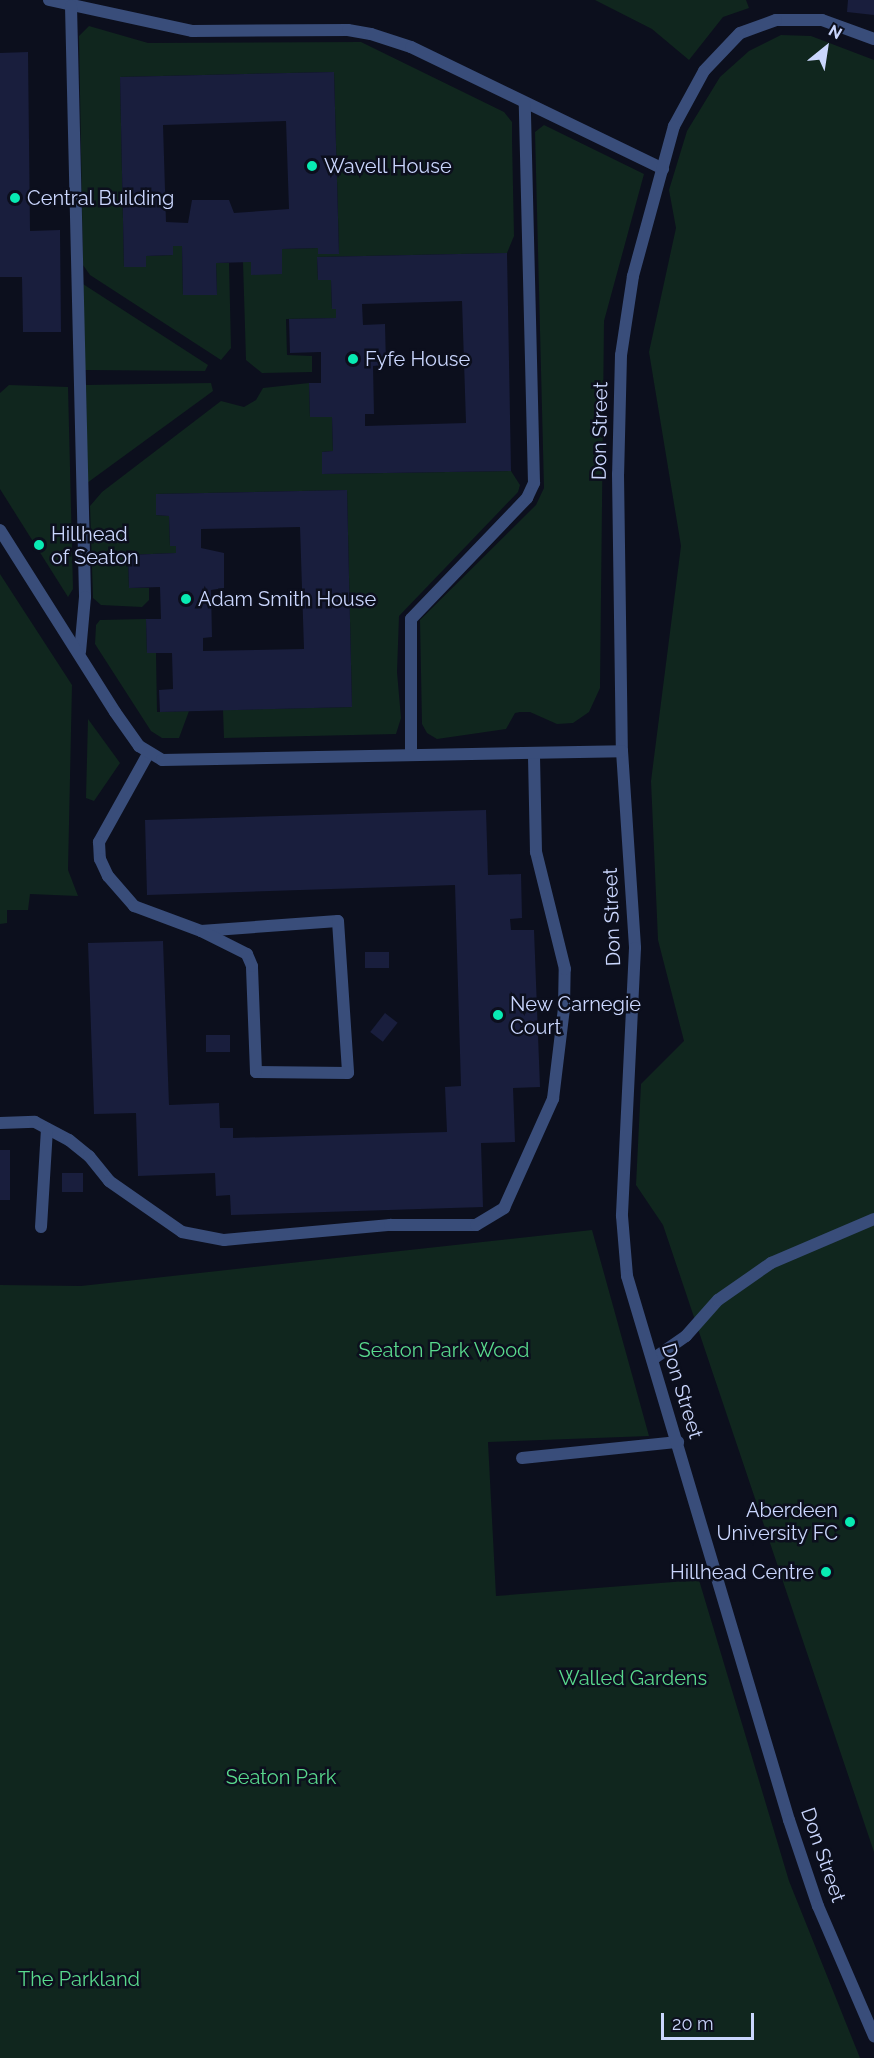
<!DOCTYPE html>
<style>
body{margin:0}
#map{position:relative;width:874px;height:2058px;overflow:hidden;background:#0c0f1d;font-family:Raleway,sans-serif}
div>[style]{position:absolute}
.green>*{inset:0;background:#10261e}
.building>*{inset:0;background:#191e3d;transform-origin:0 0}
.service>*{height:12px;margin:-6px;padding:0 6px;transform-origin:6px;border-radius:6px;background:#394d7a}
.minor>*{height:12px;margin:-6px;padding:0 6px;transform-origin:6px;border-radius:6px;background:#394d7a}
.dots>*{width:16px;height:16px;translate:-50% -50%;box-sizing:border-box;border:3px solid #0c0f1d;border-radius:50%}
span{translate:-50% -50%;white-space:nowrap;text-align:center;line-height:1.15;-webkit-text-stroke:5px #0c0f1d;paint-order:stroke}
.poi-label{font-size:20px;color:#cad6fd}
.left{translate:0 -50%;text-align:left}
.right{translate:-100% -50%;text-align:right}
.street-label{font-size:20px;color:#cad6fd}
.park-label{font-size:20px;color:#59d98d}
.north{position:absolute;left:796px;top:18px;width:60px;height:60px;-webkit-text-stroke:4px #0c0f1d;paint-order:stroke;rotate:30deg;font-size:16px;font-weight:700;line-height:24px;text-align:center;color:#cad6fd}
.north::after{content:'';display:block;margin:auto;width:21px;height:27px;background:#cad6fd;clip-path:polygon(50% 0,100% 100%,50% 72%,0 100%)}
.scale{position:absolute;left:661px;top:2013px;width:93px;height:27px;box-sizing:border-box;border:3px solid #cad6fd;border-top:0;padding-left:8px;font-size:18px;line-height:21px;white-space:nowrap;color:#cad6fd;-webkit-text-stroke:4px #0c0f1d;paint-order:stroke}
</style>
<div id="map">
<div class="green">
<div style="clip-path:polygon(595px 0,746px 0,749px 8px,723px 17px,689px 60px,652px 29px)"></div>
<div style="clip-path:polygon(89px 26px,148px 43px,361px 42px,504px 112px,512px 122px,512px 139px,514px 236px,507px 253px,317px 257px,318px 280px,331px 280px,332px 309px,336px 309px,336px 318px,286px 319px,287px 355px,312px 356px,312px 372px,262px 373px,246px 360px,243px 262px,251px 262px,251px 274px,282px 274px,282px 249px,318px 248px,318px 253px,339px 253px,334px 72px,120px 77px,124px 267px,145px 267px,146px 256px,173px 255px,173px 246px,182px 246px,183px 295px,217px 295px,216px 263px,229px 263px,231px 348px,221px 360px,90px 275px,83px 265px,79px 36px)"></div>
<div style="clip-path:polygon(781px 35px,811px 36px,874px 60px,874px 1852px,663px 1225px,636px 1185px,641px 1084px,684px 1041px,658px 940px,651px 781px,681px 546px,649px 352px,676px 228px,669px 190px,687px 131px,720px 77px,749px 51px)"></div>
<div style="clip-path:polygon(544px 125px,644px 174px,604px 321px,600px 688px,589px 712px,573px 723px,557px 724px,530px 712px,520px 712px,515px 713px,506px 729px,437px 739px,427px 733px,422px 724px,420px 620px,536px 505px,544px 488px,535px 132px)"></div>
<div style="clip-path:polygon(83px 284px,208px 365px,205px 371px,85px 370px)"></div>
<div style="clip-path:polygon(211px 383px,213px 391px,87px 483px,86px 385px)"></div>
<div style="clip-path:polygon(309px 383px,310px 417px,332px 417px,333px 451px,322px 452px,322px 474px,511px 471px,520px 485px,518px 492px,399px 616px,397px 672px,401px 718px,396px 734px,224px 738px,223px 710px,352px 707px,347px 490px,156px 494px,156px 515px,169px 516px,170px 546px,176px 546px,176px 553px,128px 555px,129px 588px,149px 588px,149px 600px,142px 607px,101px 605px,93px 598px,90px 506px,102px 492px,221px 401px,244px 407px,256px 400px,263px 388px)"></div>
<div style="clip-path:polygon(9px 385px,68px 387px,73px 589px,68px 597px,0 489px,0 393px)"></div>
<div style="clip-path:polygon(0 574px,72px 685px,68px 870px,78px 896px,30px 894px,28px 910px,7px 910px,7px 923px,0 924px)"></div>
<div style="clip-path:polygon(146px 619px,147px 653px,156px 653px,157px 712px,189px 711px,179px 738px,162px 738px,151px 731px,95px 644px,96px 625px,100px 620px)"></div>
<div style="clip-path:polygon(88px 719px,120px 763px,94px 801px,86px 798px)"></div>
<div style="clip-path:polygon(592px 1230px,649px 1436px,488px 1442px,496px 1596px,699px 1580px,789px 1881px,860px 2058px,0 2058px,0 1285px,81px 1286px)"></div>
</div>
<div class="building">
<div style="clip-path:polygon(848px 0,874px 0,874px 15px,847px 12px)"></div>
<div style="clip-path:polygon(28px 52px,30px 231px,60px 230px,61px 332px,23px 332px,22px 277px,0 277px,0 53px)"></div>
<div style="clip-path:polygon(evenodd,334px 72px,339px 254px,318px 254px,318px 248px,282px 249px,282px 274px,251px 275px,251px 262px,216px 263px,217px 295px,183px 295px,182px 246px,173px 246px,173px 255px,146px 256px,146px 267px,124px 267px,120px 77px,334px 72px,286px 121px,289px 209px,234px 213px,229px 200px,192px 200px,188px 223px,166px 222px,163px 125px,286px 121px)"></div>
<div style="clip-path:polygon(evenodd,507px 253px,511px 471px,322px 474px,322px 452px,333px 451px,332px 417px,310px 417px,309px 383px,321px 383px,321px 352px,290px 353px,289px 319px,336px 318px,336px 309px,332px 309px,331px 280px,318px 280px,317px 257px,507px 253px,462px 301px,466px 423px,365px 426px,365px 414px,374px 414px,373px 366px,386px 365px,385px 324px,363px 325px,362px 304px,462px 301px)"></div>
<div style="clip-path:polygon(evenodd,347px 490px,352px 707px,160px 712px,159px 690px,173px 689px,172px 653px,147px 653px,146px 619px,161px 619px,160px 587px,129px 588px,128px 555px,176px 553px,176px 546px,170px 546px,169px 516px,156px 515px,156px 494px,347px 490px,300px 527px,304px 649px,203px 651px,203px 638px,212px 637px,211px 590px,224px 588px,224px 553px,201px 548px,201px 529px,300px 527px)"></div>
<div style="clip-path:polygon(486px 810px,488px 875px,521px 874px,522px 918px,510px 919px,511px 930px,534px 930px,540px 1087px,513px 1088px,515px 1142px,481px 1143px,483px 1207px,231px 1215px,230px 1195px,216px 1196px,215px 1173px,138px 1176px,136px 1113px,94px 1114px,88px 943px,163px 941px,169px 1105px,219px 1103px,220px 1128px,233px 1128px,233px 1138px,447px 1132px,445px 1087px,461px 1086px,455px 885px,147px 895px,145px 820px)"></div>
<div style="left:365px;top:952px;width:24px;height:16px"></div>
<div style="left:385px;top:1013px;width:16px;height:24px;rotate:38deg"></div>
<div style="left:206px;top:1035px;width:24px;height:17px"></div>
<div style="left:0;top:1150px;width:10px;height:50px"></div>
<div style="left:62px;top:1173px;width:21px;height:19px"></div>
</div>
<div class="service">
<div style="left:49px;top:0;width:146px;rotate:12.2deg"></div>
<div style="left:192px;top:31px;width:156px;rotate:-0.4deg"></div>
<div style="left:348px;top:30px;width:23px;rotate:10deg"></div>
<div style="left:371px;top:34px;width:42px;rotate:18deg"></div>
<div style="left:411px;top:47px;width:280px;rotate:25.8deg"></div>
<div style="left:71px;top:6px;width:591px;rotate:88.64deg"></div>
<div style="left:85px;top:597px;width:55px;rotate:95.2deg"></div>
<div style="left:411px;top:753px;width:134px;rotate:-90deg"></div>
<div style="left:411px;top:619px;width:168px;rotate:-46.2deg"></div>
<div style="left:527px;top:498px;width:17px;rotate:-65deg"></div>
<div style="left:534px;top:483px;width:379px;rotate:-91.4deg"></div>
<div style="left:148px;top:754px;width:101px;rotate:119.1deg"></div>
<div style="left:99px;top:842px;width:17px;rotate:87deg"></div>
<div style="left:100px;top:859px;width:19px;rotate:65deg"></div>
<div style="left:108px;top:876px;width:40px;rotate:49deg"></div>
<div style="left:134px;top:906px;width:72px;rotate:20.5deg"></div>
<div style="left:201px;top:931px;width:137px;rotate:-4.2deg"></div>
<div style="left:338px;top:921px;width:152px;rotate:86.2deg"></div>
<div style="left:348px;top:1073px;width:92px;rotate:-179.4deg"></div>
<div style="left:256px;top:1072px;width:106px;rotate:-92.2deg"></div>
<div style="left:252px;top:966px;width:13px;rotate:-113deg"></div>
<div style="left:247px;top:954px;width:51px;rotate:-153.4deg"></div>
<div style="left:0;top:1123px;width:35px;rotate:-2deg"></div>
<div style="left:35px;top:1122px;width:38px;rotate:28deg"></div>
<div style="left:69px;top:1140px;width:26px;rotate:39deg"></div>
<div style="left:89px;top:1156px;width:32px;rotate:51deg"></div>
<div style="left:109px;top:1181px;width:89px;rotate:34.9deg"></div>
<div style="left:182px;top:1232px;width:43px;rotate:10.8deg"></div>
<div style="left:224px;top:1240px;width:167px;rotate:-5.2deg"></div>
<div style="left:390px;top:1225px;width:86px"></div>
<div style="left:476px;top:1225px;width:33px;rotate:-31deg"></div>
<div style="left:504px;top:1208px;width:120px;rotate:-65.8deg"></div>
<div style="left:553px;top:1099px;width:92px;rotate:-83.1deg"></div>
<div style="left:564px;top:1008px;width:39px;rotate:-89deg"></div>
<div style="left:565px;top:969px;width:121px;rotate:-103.9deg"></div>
<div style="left:536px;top:852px;width:99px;rotate:-91.2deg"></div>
<div style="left:41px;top:1227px;width:98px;rotate:-86.5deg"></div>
<div style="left:653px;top:1359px;width:40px;rotate:-34.9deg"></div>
<div style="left:686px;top:1336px;width:48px;rotate:-48.4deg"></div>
<div style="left:718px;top:1300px;width:65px;rotate:-34.9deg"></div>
<div style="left:771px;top:1263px;width:112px;rotate:-23.1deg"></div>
<div style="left:522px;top:1458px;width:157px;rotate:-5.9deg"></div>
</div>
<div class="minor">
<div style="left:874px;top:39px;width:55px;rotate:-159.9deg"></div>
<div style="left:822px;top:20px;width:46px;rotate:180deg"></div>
<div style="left:776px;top:20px;width:38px;rotate:160deg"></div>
<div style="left:740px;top:33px;width:52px;rotate:133.5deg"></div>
<div style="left:704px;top:71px;width:63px;rotate:118.6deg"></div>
<div style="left:674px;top:126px;width:156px;rotate:105.3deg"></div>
<div style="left:633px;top:276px;width:80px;rotate:98.6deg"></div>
<div style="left:621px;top:355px;width:119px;rotate:91.4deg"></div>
<div style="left:618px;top:474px;width:277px;rotate:89.2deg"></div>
<div style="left:622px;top:751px;width:197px;rotate:86.2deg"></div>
<div style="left:635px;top:948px;width:268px;rotate:92.8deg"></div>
<div style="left:622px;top:1216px;width:60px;rotate:85.2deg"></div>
<div style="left:627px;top:1276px;width:568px;rotate:73.42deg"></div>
<div style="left:789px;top:1820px;width:91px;rotate:71.4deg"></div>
<div style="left:818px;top:1906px;width:142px;rotate:66.7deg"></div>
<div style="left:0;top:530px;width:215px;rotate:57.7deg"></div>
<div style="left:115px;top:712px;width:42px;rotate:54.8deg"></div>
<div style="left:139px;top:746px;width:27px;rotate:31deg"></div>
<div style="left:162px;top:760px;width:460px;rotate:-1.1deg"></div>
</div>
<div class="dots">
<div style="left:312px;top:166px;background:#08ebb3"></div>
<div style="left:15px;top:198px;background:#08ebb3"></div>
<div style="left:353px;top:359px;background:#08ebb3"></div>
<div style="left:39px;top:545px;background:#08ebb3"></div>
<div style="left:186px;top:599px;background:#08ebb3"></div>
<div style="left:498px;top:1015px;background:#08ebb3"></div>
<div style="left:850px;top:1522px;background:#08ebb3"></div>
<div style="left:826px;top:1572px;background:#08ebb3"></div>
</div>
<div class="poi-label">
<span class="left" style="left:324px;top:166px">Wavell House</span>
<span class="left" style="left:27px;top:198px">Central Building</span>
<span class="left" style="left:365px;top:359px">Fyfe House</span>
<span class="left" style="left:51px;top:546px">Hillhead<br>of Seaton</span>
<span class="left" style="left:198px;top:599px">Adam Smith House</span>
<span class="left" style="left:510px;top:1016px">New Carnegie<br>Court</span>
<span class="right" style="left:838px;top:1522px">Aberdeen<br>University FC</span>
<span class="right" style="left:814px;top:1572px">Hillhead Centre</span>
</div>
<div class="street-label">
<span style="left:600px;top:431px;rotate:-89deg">Don Street</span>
<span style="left:612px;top:917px;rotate:-92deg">Don Street</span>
<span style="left:682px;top:1391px;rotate:73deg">Don Street</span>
<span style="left:823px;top:1855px;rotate:71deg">Don Street</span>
</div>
<div class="park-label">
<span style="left:444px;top:1350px">Seaton Park Wood</span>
<span style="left:633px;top:1678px">Walled Gardens</span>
<span style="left:281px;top:1777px">Seaton Park</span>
<span style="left:79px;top:1979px">The Parkland</span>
</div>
<div class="north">N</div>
<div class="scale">20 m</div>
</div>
